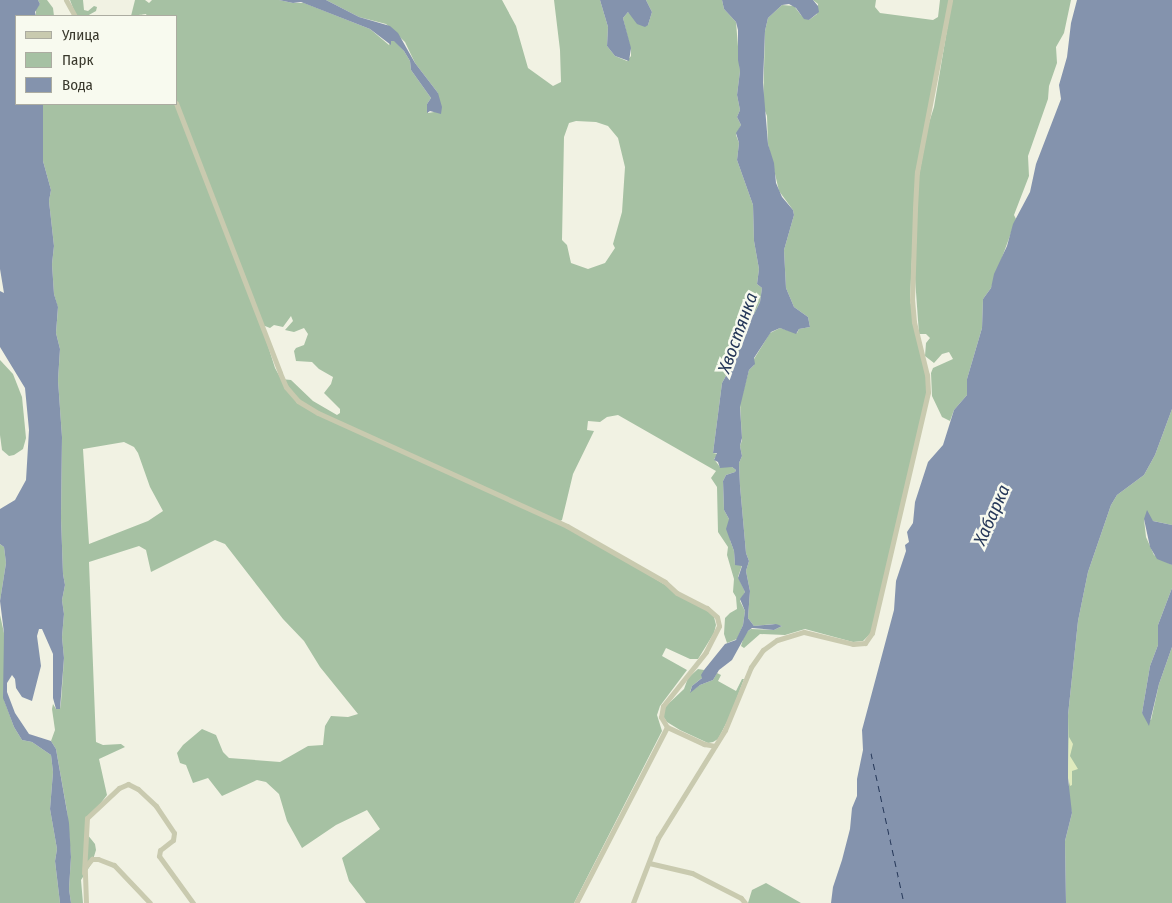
<!DOCTYPE html>
<meta charset="utf-8">
<style>
body{margin:0}
#map{position:relative;width:1172px;height:903px;overflow:hidden;background:#f1f2e3;font-family:"Fira Sans Condensed",sans-serif}
div>[style]{position:absolute}
.green>*{inset:0;background:#a6c1a3}
.sand>*{inset:0;background:#dfeabd}
.water>*{inset:0;background:#8493ad}
.ferry>*{height:1px;margin-top:-0.5px;transform-origin:0;background:repeating-linear-gradient(90deg,#253758 0 6px,transparent 0 11px)}
.minor>*{height:5px;margin:-2.5px;padding:0 2.5px;transform-origin:2.5px;border-radius:2.5px;background:#c9caaf}
span{translate:-50% -50%;white-space:nowrap;text-align:center;line-height:1.15;-webkit-text-stroke:5px #f8faef;paint-order:stroke}
.water-label{font-size:18px;color:#253758;font-style:italic}
.legend{position:absolute;left:15px;top:15px;width:162px;height:90px;box-sizing:border-box;background:#f8faef;border:1px solid #acaca1;margin:0;padding:6px 9px;list-style:none;font-size:15px;color:#39382c}
.legend li{display:flex;align-items:center;gap:10px;height:25px}
.legend b{width:25px;border:1px solid #acaca1}
</style>
<div id="map">
<div class="green">
<div style="clip-path:polygon(38px 0,47px 0,53px 8px,54px 16px,36px 16px,36px 9px,40px 4px)"></div>
<div style="clip-path:polygon(70px 0,83px 0,84px 10px,88px 11px,94px 6px,97px 7px,96px 11px,87px 16px,76px 16px)"></div>
<div style="clip-path:polygon(evenodd,135px 0,145px 0,149px 3px,152px 0,279px 0,293px 3px,304px 3px,370px 29px,389px 45px,391px 40px,395px 41px,404px 51px,410px 61px,411px 70px,431px 98px,427px 104px,428px 113px,434px 112px,438px 93px,415px 63px,405px 42px,386px 24px,359px 17px,326px 0,502px 0,516px 26px,528px 68px,553px 86px,561px 82px,560px 50px,554px 0,600px 0,608px 27px,607px 46px,615px 56px,627px 61px,631px 56px,631px 51px,623px 18px,628px 12px,648px 25px,652px 12px,646px 0,722px 0,724px 9px,736px 22px,740px 71px,737px 95px,740px 110px,737px 117px,741px 125px,736px 135px,739px 143px,737px 160px,753px 205px,754px 241px,759px 269px,757px 284px,762px 288px,760px 302px,754px 314px,746px 315px,749px 323px,737px 356px,722px 383px,713px 453px,718px 454px,714px 459px,720px 467px,732px 467px,736px 470px,735px 472px,726px 475px,723px 481px,724px 510px,729px 519px,730px 540px,734px 551px,735px 565px,742px 565px,738px 577px,745px 592px,740px 601px,745px 611px,743px 625px,737px 639px,727px 643px,724px 634px,725px 618px,730px 613px,737px 609px,736px 597px,733px 592px,734px 579px,727px 555px,728px 547px,718px 532px,717px 487px,711px 478px,716px 471px,618px 415px,607px 417px,600px 422px,588px 421px,587px 430px,594px 431px,573px 474px,562px 520px,560px 521px,708px 611px,714px 617px,716px 625px,714px 633px,698px 659px,690px 659px,666px 648px,662px 656px,687px 670px,660px 706px,657px 715px,662px 731px,574px 903px,366px 903px,349px 881px,342px 858px,380px 829px,367px 810px,336px 825px,302px 848px,287px 821px,279px 794px,266px 782px,257px 780px,222px 796px,208px 778px,193px 783px,186px 765px,180px 763px,177px 753px,183px 745px,202px 729px,216px 735px,223px 752px,229px 758px,280px 762px,308px 746px,323px 745px,325px 726px,331px 716px,348px 717px,358px 714px,320px 667px,304px 641px,283px 619px,225px 544px,215px 540px,151px 572px,146px 550px,139px 546px,89px 562px,96px 742px,103px 745px,121px 744px,125px 747px,99px 759px,107px 795px,88px 820px,87px 834px,95px 844px,96px 850px,92px 863px,81px 880px,83px 903px,71px 903px,69px 889px,71px 857px,67px 811px,56px 749px,51px 741px,55px 730px,52px 709px,53px 704px,56px 709px,60px 709px,61px 702px,64px 658px,62px 637px,64px 614px,62px 600px,65px 585px,63px 574px,61px 518px,62px 437px,58px 380px,60px 349px,56px 333px,58px 308px,54px 294px,52px 264px,54px 246px,49px 201px,51px 190px,43px 161px,43px 104px,176px 104px,176px 16px,147px 16px,146px 14px,131px 16px,135px 0,576px 121px,596px 122px,608px 126px,618px 138px,625px 167px,622px 212px,613px 244px,615px 248px,605px 263px,588px 269px,571px 263px,567px 245px,562px 240px,564px 137px,569px 123px,576px 121px,135px 0,291px 316px,293px 321px,285px 330px,294px 332px,304px 328px,308px 334px,304px 345px,296px 348px,294px 351px,296px 361px,312px 362px,319px 369px,333px 377px,331px 384px,324px 393px,340px 409px,340px 413px,337px 415px,313px 401px,291px 380px,281px 379px,275px 368px,263px 330px,265px 326px,270px 328px,274px 325px,283px 327px,291px 316px,135px 0,124px 442px,134px 447px,138px 453px,150px 487px,163px 511px,148px 521px,89px 544px,83px 449px,124px 442px)"></div>
<div style="clip-path:polygon(813px 0,876px 0,875px 7px,880px 13px,933px 20px,938px 17px,940px 0,949px 0,916px 172px,910px 300px,926px 376px,927px 392px,871px 633px,863px 641px,853px 642px,805px 629px,785px 635px,760px 634px,744px 648px,741px 646px,745px 633px,751px 629px,774px 630px,782px 626px,773px 624px,754px 626px,748px 618px,750px 591px,746px 571px,749px 561px,746px 553px,740px 486px,739px 463px,742px 456px,740px 446px,742px 440px,740px 403px,749px 370px,754px 365px,754px 359px,770px 333px,780px 328px,797px 333px,799px 329px,810px 327px,808px 317px,794px 307px,786px 288px,784px 250px,794px 215px,793px 210px,779px 191px,768px 144px,767px 116px,763px 106px,765px 31px,768px 18px,782px 5px,794px 6px,801px 15px,809px 20px,817px 14px,818px 4px)"></div>
<div style="clip-path:polygon(952px 0,1071px 0,1064px 33px,1056px 47px,1057px 63px,1049px 86px,1048px 99px,1028px 156px,1029px 176px,1014px 215px,1016px 219px,991px 288px,983px 299px,982px 328px,967px 379px,967px 395px,954px 410px,950px 421px,942px 417px,932px 396px,931px 373px,933px 368px,953px 359px,949px 352px,942px 354px,934px 363px,925px 356px,926px 343px,930px 338px,926px 334px,919px 334px,915px 278px,918px 181px,928px 126px,934px 107px)"></div>
<div style="clip-path:polygon(0 360px,13px 374px,22px 397px,26px 438px,23px 449px,14px 455px,9px 456px,2px 450px,0 435px)"></div>
<div style="clip-path:polygon(1172px 409px,1172px 525px,1144px 519px,1146px 537px,1154px 555px,1172px 565px,1172px 588px,1158px 625px,1158px 645px,1150px 666px,1142px 713px,1151px 720px,1159px 684px,1172px 647px,1172px 903px,1066px 903px,1065px 841px,1072px 813px,1069px 802px,1068px 715px,1078px 621px,1088px 572px,1111px 505px,1117px 495px,1144px 475px,1155px 455px)"></div>
<div style="clip-path:polygon(0 544px,4px 547px,6px 563px,0 601px)"></div>
<div style="clip-path:polygon(0 615px,4px 633px,4px 700px,14px 727px,22px 740px,32px 742px,51px 755px,53px 772px,50px 809px,57px 849px,55px 861px,60px 903px,0 903px)"></div>
<div style="clip-path:polygon(698px 669px,704px 670px,703px 677px,692px 686px,690px 692px,700px 685px,713px 680px,717px 673px,721px 675px,718px 681px,736px 691px,742px 679px,744px 679px,730px 716px,718px 739px,713px 742px,708px 743px,680px 730px,667px 722px,663px 716px,665px 707px,684px 689px,688px 678px)"></div>
<div style="clip-path:polygon(766px 883px,801px 903px,748px 903px,752px 890px)"></div>
</div>
<div class="sand">
<div style="clip-path:polygon(1069px 737px,1073px 744px,1070px 756px,1078px 769px,1072px 771px,1072px 785px,1070px 786px,1068px 778px)"></div>
</div>
<div class="water">
<div style="clip-path:polygon(0 0,38px 0,40px 4px,35px 12px,36px 16px,16px 16px,16px 104px,43px 104px,43px 161px,51px 190px,49px 201px,54px 246px,52px 264px,54px 294px,58px 307px,56px 333px,60px 349px,58px 380px,62px 437px,61px 518px,63px 574px,65px 585px,62px 600px,64px 614px,62px 637px,64px 658px,60px 709px,56px 709px,53px 698px,53px 654px,42px 629px,39px 629px,37px 636px,41px 666px,32px 701px,22px 697px,16px 688px,15px 679px,12px 675px,7px 683px,7px 692px,15px 713px,29px 734px,51px 741px,56px 749px,69px 823px,71px 857px,69px 889px,71px 903px,60px 903px,55px 861px,57px 849px,50px 809px,53px 772px,51px 755px,32px 742px,22px 740px,14px 727px,3px 698px,4px 633px,0 601px,6px 563px,4px 547px,0 544px,0 509px,15px 500px,26px 480px,29px 430px,25px 388px,0 347px,0 291px,4px 293px,0 269px)"></div>
<div style="clip-path:polygon(279px 0,326px 0,359px 17px,390px 26px,398px 33px,415px 63px,438px 93px,442px 107px,441px 114px,430px 111px,427px 113px,427px 104px,431px 98px,411px 70px,410px 61px,404px 51px,394px 41px,391px 41px,391px 45px,370px 29px,301px 2px,293px 3px)"></div>
<div style="clip-path:polygon(600px 0,646px 0,652px 12px,648px 25px,645px 27px,637px 24px,628px 12px,623px 18px,631px 48px,629px 61px,615px 56px,607px 46px,608px 27px)"></div>
<div style="clip-path:polygon(722px 0,813px 0,818px 6px,819px 12px,809px 20px,804px 19px,796px 8px,789px 4px,782px 5px,768px 18px,765px 31px,763px 83px,768px 144px,774px 163px,776px 183px,782px 197px,793px 210px,794px 215px,784px 250px,786px 288px,794px 307px,808px 317px,810px 327px,799px 329px,796px 334px,780px 328px,771px 332px,754px 358px,755px 364px,749px 370px,740px 407px,742px 438px,740px 446px,742px 456px,739px 463px,740px 486px,746px 553px,749px 561px,746px 571px,750px 591px,748px 618px,754px 626px,776px 624px,782px 626px,774px 630px,752px 628px,748px 631px,732px 660px,719px 670px,713px 680px,700px 685px,690px 693px,692px 686px,702px 678px,701px 675px,704px 670px,725px 644px,736px 640px,743px 625px,745px 611px,740px 599px,745px 592px,738px 578px,742px 566px,735px 565px,734px 551px,726px 529px,729px 519px,724px 510px,723px 481px,726px 475px,735px 472px,736px 470px,732px 467px,720px 468px,718px 462px,714px 460px,717px 453px,713px 453px,722px 383px,737px 356px,749px 323px,745px 316px,754px 314px,760px 302px,762px 288px,757px 284px,759px 269px,754px 241px,753px 205px,737px 160px,739px 143px,736px 133px,741px 125px,737px 117px,740px 110px,737px 95px,740px 71px,738px 60px,738px 30px,736px 22px,724px 9px)"></div>
<div style="clip-path:polygon(1077px 0,1172px 0,1172px 409px,1155px 455px,1144px 475px,1117px 495px,1111px 505px,1088px 572px,1078px 621px,1068px 715px,1068px 778px,1072px 813px,1065px 841px,1066px 903px,831px 903px,833px 887px,842px 860px,850px 829px,852px 808px,857px 796px,857px 779px,863px 750px,862px 730px,894px 610px,896px 581px,906px 551px,905px 545px,909px 542px,907px 532px,913px 523px,915px 502px,928px 462px,943px 445px,954px 410px,967px 395px,967px 379px,982px 328px,983px 299px,991px 288px,994px 274px,1007px 246px,1013px 224px,1030px 192px,1036px 164px,1061px 99px,1059px 85px,1067px 57px,1071px 23px)"></div>
<div style="clip-path:polygon(1147px 510px,1153px 521px,1172px 525px,1172px 565px,1157px 559px,1150px 547px,1144px 519px)"></div>
<div style="clip-path:polygon(1172px 588px,1172px 647px,1159px 684px,1149px 726px,1142px 713px,1150px 666px,1158px 645px,1158px 625px)"></div>
</div>
<div class="ferry">
<div style="left:871px;top:753px;width:154px;rotate:77.6deg"></div>
</div>
<div class="minor">
<div style="left:66px;top:0;width:18px;rotate:61deg"></div>
<div style="left:176px;top:103px;width:289px;rotate:68.9deg"></div>
<div style="left:280px;top:373px;width:15px;rotate:67deg"></div>
<div style="left:286px;top:387px;width:18px;rotate:49deg"></div>
<div style="left:298px;top:401px;width:23px;rotate:31deg"></div>
<div style="left:318px;top:413px;width:273px;rotate:24.4deg"></div>
<div style="left:567px;top:526px;width:113px;rotate:29.7deg"></div>
<div style="left:665px;top:582px;width:16px;rotate:43deg"></div>
<div style="left:677px;top:593px;width:34px;rotate:27deg"></div>
<div style="left:707px;top:608px;width:13px;rotate:42deg"></div>
<div style="left:717px;top:617px;width:9px;rotate:77deg"></div>
<div style="left:719px;top:626px;width:29px;rotate:117deg"></div>
<div style="left:706px;top:652px;width:69px;rotate:128.5deg"></div>
<div style="left:663px;top:706px;width:11px;rotate:100deg"></div>
<div style="left:661px;top:717px;width:12px;rotate:59deg"></div>
<div style="left:667px;top:727px;width:198px;rotate:117.3deg"></div>
<div style="left:667px;top:727px;width:41px;rotate:24.7deg"></div>
<div style="left:704px;top:744px;width:11px;rotate:10deg"></div>
<div style="left:649px;top:863px;width:44px;rotate:13.1deg"></div>
<div style="left:692px;top:873px;width:55px;rotate:27deg"></div>
<div style="left:741px;top:898px;width:6px;rotate:51deg"></div>
<div style="left:84px;top:873px;width:55px;rotate:-86.9deg"></div>
<div style="left:87px;top:818px;width:44px;rotate:-43.2deg"></div>
<div style="left:119px;top:788px;width:10px;rotate:-24deg"></div>
<div style="left:128px;top:784px;width:11px;rotate:27deg"></div>
<div style="left:138px;top:789px;width:25px;rotate:43deg"></div>
<div style="left:156px;top:806px;width:32px;rotate:56deg"></div>
<div style="left:174px;top:833px;width:7px;rotate:98deg"></div>
<div style="left:173px;top:840px;width:16px;rotate:142deg"></div>
<div style="left:160px;top:850px;width:6px;rotate:99deg"></div>
<div style="left:159px;top:856px;width:58px;rotate:54.1deg"></div>
<div style="left:86px;top:903px;width:36px;rotate:-92deg"></div>
<div style="left:85px;top:867px;width:11px;rotate:-49deg"></div>
<div style="left:92px;top:859px;width:6px"></div>
<div style="left:98px;top:859px;width:17px;rotate:21deg"></div>
<div style="left:114px;top:865px;width:52px;rotate:46.5deg"></div>
<div style="left:633px;top:903px;width:70px;rotate:-69deg"></div>
<div style="left:658px;top:838px;width:127px;rotate:-58.2deg"></div>
<div style="left:725px;top:730px;width:68px;rotate:-67.6deg"></div>
<div style="left:751px;top:667px;width:21px;rotate:-55deg"></div>
<div style="left:763px;top:650px;width:17px;rotate:-36deg"></div>
<div style="left:777px;top:640px;width:28px;rotate:-17deg"></div>
<div style="left:804px;top:632px;width:50px;rotate:13.8deg"></div>
<div style="left:853px;top:644px;width:12px;rotate:-5deg"></div>
<div style="left:865px;top:643px;width:12px;rotate:-55deg"></div>
<div style="left:872px;top:633px;width:247px;rotate:-76.9deg"></div>
<div style="left:928px;top:392px;width:17px;rotate:-93deg"></div>
<div style="left:927px;top:375px;width:55px;rotate:-103.8deg"></div>
<div style="left:914px;top:322px;width:22px;rotate:-95deg"></div>
<div style="left:912px;top:300px;width:92px;rotate:-88.1deg"></div>
<div style="left:915px;top:208px;width:36px;rotate:-87deg"></div>
<div style="left:917px;top:172px;width:175px;rotate:-79.1deg"></div>
</div>
<div class="water-label">
<span style="left:738px;top:333px;rotate:-70deg">Хвостянка</span>
<span style="left:992px;top:515px;rotate:-66deg">Хабарка</span>
</div>
<ul class="legend">
<li><b style="height:6px;background:#c9caaf"></b>Улица</li>
<li><b style="height:14px;background:#a6c1a3"></b>Парк</li>
<li><b style="height:14px;background:#8493ad"></b>Вода</li>
</ul>
</div>
